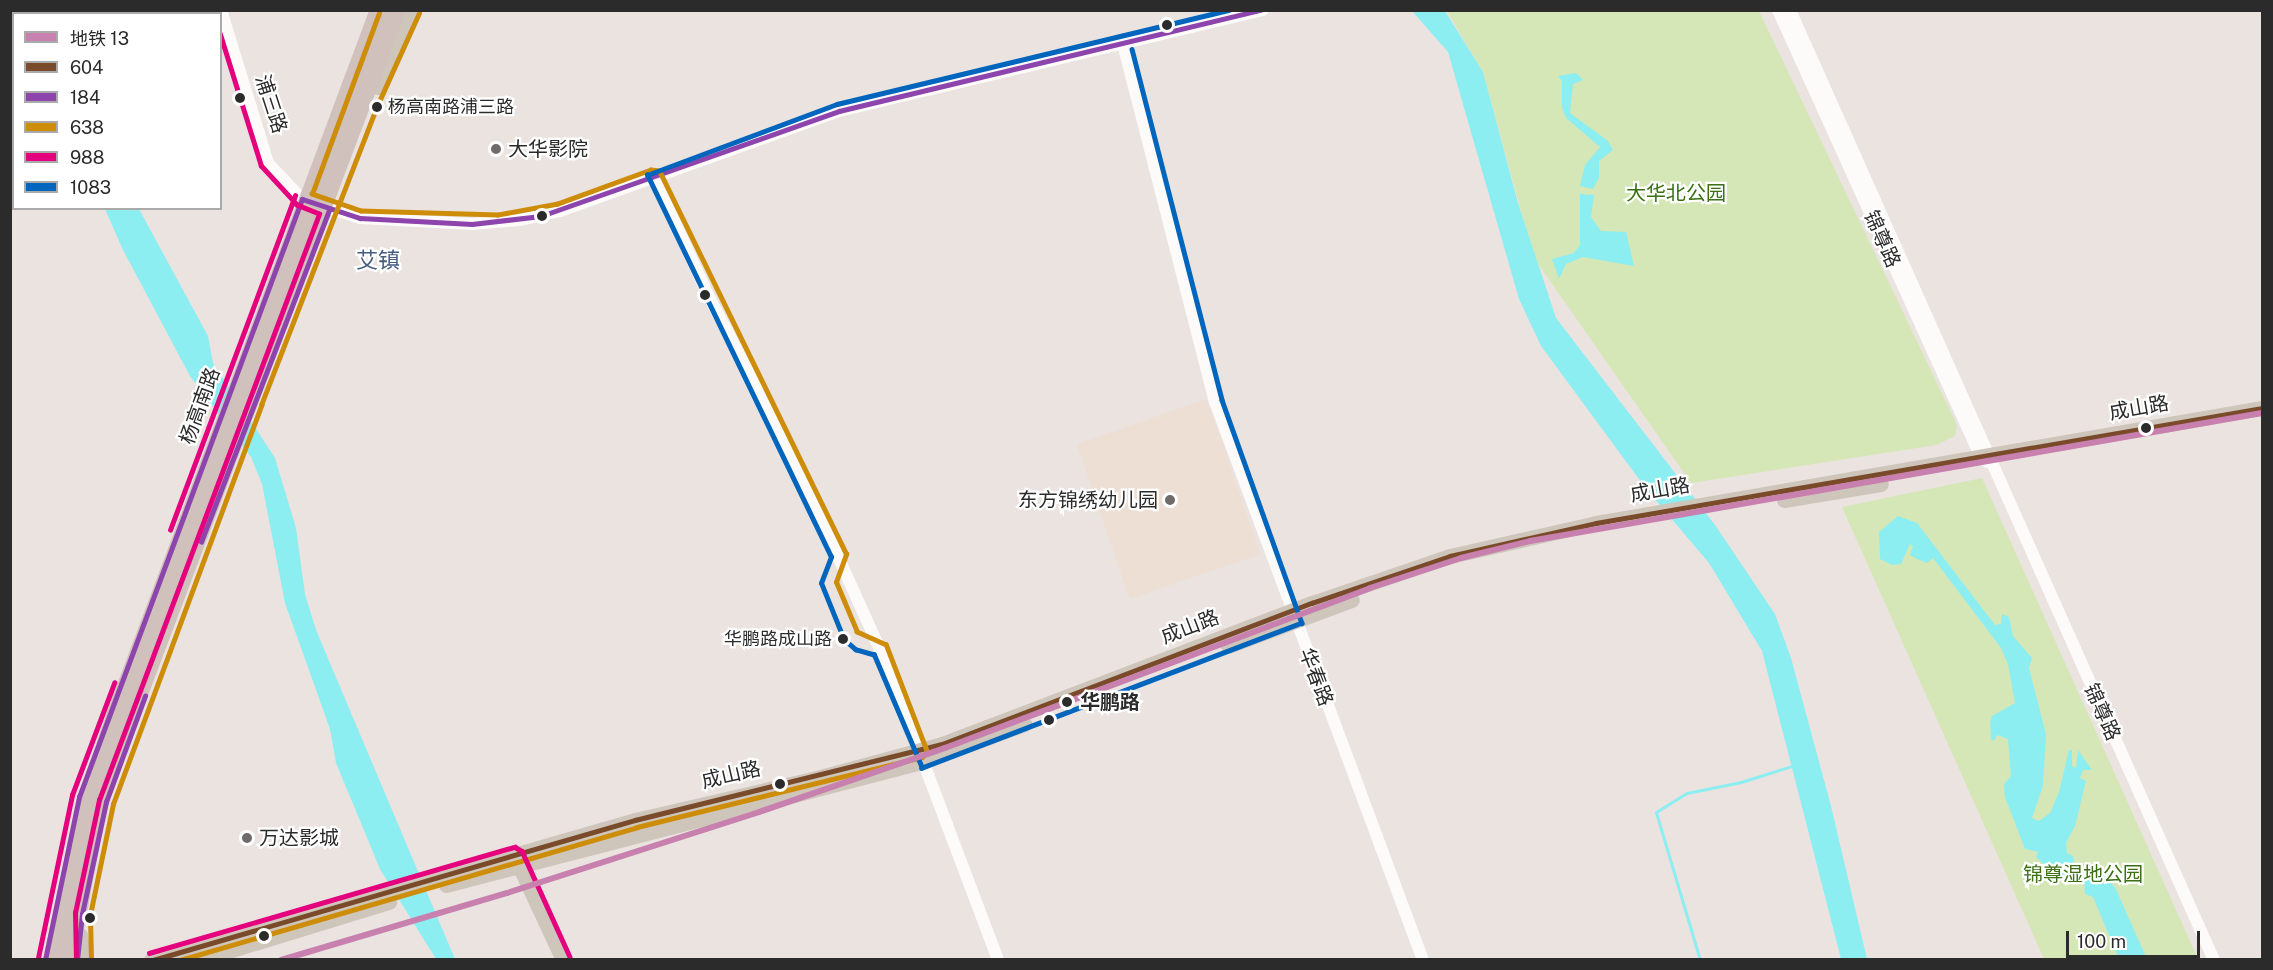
<!DOCTYPE html>
<meta charset="utf-8">
<style>
body{margin:0}
#map{position:relative;width:2273px;height:970px;overflow:hidden;background:#eae3e0;font-family:"Public Sans","Noto Sans SC",sans-serif}
div>[style]{position:absolute}
.education>*{inset:0;background:#eedfd4;transform-origin:0 0}
.green>*{inset:0;background:#d5e7b6}
.water>*{inset:0;background:#8deef2}
.stream>*{height:3px;margin:-1.5px;padding:0 1.5px;transform-origin:1.5px;border-radius:1.5px;background:#8deef2}
.minor>*{height:12px;margin:-6px;padding:0 6px;transform-origin:6px;border-radius:6px;background:#fcfbfa}
.major>*{height:15px;margin:-7.5px;padding:0 7.5px;transform-origin:7.5px;border-radius:7.5px;background:#cfc6bb}
.highway>*{height:18px;margin:-9px;padding:0 9px;transform-origin:9px;border-radius:9px;background:#d0c1bc}
.bus-1>*{height:4.5px;margin:-2.25px;padding:0 2.25px;transform-origin:2.25px;border-radius:2.25px;background:#7a4b2a}
.bus-2>*{height:4.5px;margin:-2.25px;padding:0 2.25px;transform-origin:2.25px;border-radius:2.25px;background:#8e44ad}
.bus-3>*{height:4.5px;margin:-2.25px;padding:0 2.25px;transform-origin:2.25px;border-radius:2.25px;background:#ce8d09}
.bus-4>*{height:4.5px;margin:-2.25px;padding:0 2.25px;transform-origin:2.25px;border-radius:2.25px;background:#e5007d}
.bus-5>*{height:4.5px;margin:-2.25px;padding:0 2.25px;transform-origin:2.25px;border-radius:2.25px;background:#0065bd}
.metro-1>*{height:6px;margin:-3px;padding:0 3px;transform-origin:3px;border-radius:3px;background:#c880ae}
.dots>*{width:16px;height:16px;translate:-50% -50%;box-sizing:border-box;border:3px solid #fff;border-radius:50%}
span{translate:-50% -50%;white-space:nowrap;text-align:center;line-height:1.15;-webkit-text-stroke:4.5px #fff;paint-order:stroke}
.bus-label{font-size:18px;color:#2b2b2b}
.left{translate:0 -50%;text-align:left}
.right{translate:-100% -50%;text-align:right}
.street-label{font-size:20px;color:#2b2b2b}
.poi-label{font-size:20px;color:#2b2b2b}
.park-label{font-size:20px;color:#3b7013}
.stop-label{font-size:20px;color:#2b2b2b;font-weight:700}
.quarter-label{font-size:22px;color:#475e81}
.frame{position:absolute;inset:0;border:12px solid #2b2b2b;pointer-events:none}
.legend{position:absolute;left:12px;top:12px;width:210px;height:198px;box-sizing:border-box;background:#fff;border:2px solid #aaa;margin:0;padding:8px 10px;list-style:none;font-size:18px;color:#2b2b2b}
.legend li{display:flex;align-items:center;gap:12px;height:30px}
.legend b{width:30px;border:2px solid #aaa}
.scale{position:absolute;left:2066px;top:931px;width:134px;height:27px;box-sizing:border-box;border:3px solid #2b2b2b;border-top:0;padding-left:8px;font-size:18px;line-height:21px;white-space:nowrap;color:#2b2b2b;-webkit-text-stroke:4px #fff;paint-order:stroke}
</style>
<div id="map">
<div class="education">
<div style="left:1207px;top:399px;width:164px;height:138px;rotate:71deg"></div>
</div>
<div class="green">
<div style="clip-path:polygon(1447px 11px,1759px 11px,1957px 425px,1955px 436px,1936px 445px,1691px 483px,1534px 258px,1483px 73px)"></div>
<div style="clip-path:polygon(1982px 478px,2198px 959px,2044px 959px,1842px 507px)"></div>
</div>
<div class="water">
<div style="clip-path:polygon(1412px 11px,1445px 11px,1483px 72px,1518px 203px,1556px 318px,1715px 525px,1775px 614px,1791px 658px,1831px 806px,1867px 959px,1841px 959px,1762px 651px,1709px 563px,1647px 490px,1541px 346px,1519px 299px,1448px 52px)"></div>
<div style="clip-path:polygon(1576px 73px,1583px 80px,1573px 84px,1570px 113px,1608px 141px,1613px 150px,1599px 161px,1599px 178px,1593px 189px,1580px 186px,1585px 165px,1600px 147px,1566px 118px,1562px 108px,1562px 81px,1558px 76px)"></div>
<div style="clip-path:polygon(1580px 194px,1594px 195px,1591px 217px,1601px 231px,1626px 232px,1634px 266px,1583px 257px,1566px 264px,1559px 279px,1552px 259px,1574px 253px,1580px 245px)"></div>
<div style="clip-path:polygon(105px 209px,139px 209px,208px 336px,213px 363px,275px 458px,296px 528px,305px 594px,316px 630px,455px 959px,436px 959px,380px 869px,336px 763px,330px 729px,285px 603px,262px 484px,251px 457px,190px 376px,123px 250px)"></div>
<div style="clip-path:polygon(1898px 516px,1917px 523px,1995px 625px,2001px 624px,2002px 614px,2009px 617px,2013px 636px,2032px 658px,2029px 668px,2046px 734px,2043px 786px,2032px 818px,2039px 821px,2050px 813px,2059px 792px,2069px 750px,2072px 750px,2072px 766px,2076px 768px,2078px 750px,2092px 770px,2083px 770px,2080px 778px,2086px 781px,2075px 826px,2066px 843px,2067px 853px,2073px 856px,2075px 865px,2100px 873px,2115px 887px,2147px 959px,2151px 959px,2119px 959px,2093px 897px,2085px 894px,2084px 880px,2051px 876px,2053px 873px,2036px 857px,2038px 852px,2025px 849px,2005px 797px,2004px 784px,2011px 776px,2008px 739px,1997px 735px,1994px 741px,1991px 739px,1990px 723px,1992px 716px,2015px 703px,2008px 664px,2001px 648px,1933px 558px,1927px 563px,1917px 559px,1910px 555px,1913px 546px,1910px 544px,1901px 564px,1892px 565px,1880px 559px,1879px 532px)"></div>
</div>
<div class="stream">
<div style="left:1700px;top:960px;width:154px;rotate:-106.6deg"></div>
<div style="left:1656px;top:812px;width:36px;rotate:-32deg"></div>
<div style="left:1687px;top:793px;width:55px;rotate:-11.5deg"></div>
<div style="left:1741px;top:782px;width:57px;rotate:-17.5deg"></div>
</div>
<div class="minor">
<div style="left:221px;top:10px;width:160px;rotate:72.9deg"></div>
<div style="left:268px;top:163px;width:50px;rotate:46.6deg"></div>
<div style="left:302px;top:199px;width:61px;rotate:18.1deg"></div>
<div style="left:360px;top:218px;width:112px;rotate:3.1deg"></div>
<div style="left:472px;top:224px;width:48px;rotate:-4.8deg"></div>
<div style="left:520px;top:220px;width:41px;rotate:-12.7deg"></div>
<div style="left:560px;top:211px;width:296px;rotate:-19.7deg"></div>
<div style="left:839px;top:111px;width:436px;rotate:-13.4deg"></div>
<div style="left:1778px;top:10px;width:490px;rotate:65.6deg"></div>
<div style="left:1980px;top:456px;width:9px;rotate:41deg"></div>
<div style="left:1790px;top:10px;width:1040px;rotate:65.95deg"></div>
<div style="left:1123px;top:44px;width:370px;rotate:75.6deg"></div>
<div style="left:1215px;top:402px;width:596px;rotate:69.56deg"></div>
<div style="left:654px;top:177px;width:130px;rotate:65.4deg"></div>
<div style="left:708px;top:295px;width:185px;rotate:62.3deg"></div>
<div style="left:794px;top:459px;width:218px;rotate:65.7deg"></div>
<div style="left:884px;top:658px;width:323px;rotate:69.3deg"></div>
</div>
<div class="major">
<div style="left:377px;top:87px;width:85px;rotate:-65.6deg"></div>
<div style="left:1784px;top:500px;width:98px;rotate:-9.4deg"></div>
<div style="left:1228px;top:646px;width:132px;rotate:-20.4deg"></div>
<div style="left:516px;top:859px;width:111px;rotate:65deg"></div>
<div style="left:446px;top:885px;width:494px;rotate:-14.5deg"></div>
<div style="left:924px;top:761px;width:107px;rotate:-20.3deg"></div>
<div style="left:80px;top:935px;width:25px;rotate:81deg"></div>
<div style="left:151px;top:960px;width:504px;rotate:-16.13deg"></div>
<div style="left:635px;top:820px;width:183px;rotate:-13deg"></div>
<div style="left:813px;top:779px;width:134px;rotate:-15.2deg"></div>
<div style="left:942px;top:744px;width:396px;rotate:-20.9deg"></div>
<div style="left:1312px;top:603px;width:146px;rotate:-18.8deg"></div>
<div style="left:1450px;top:556px;width:150px;rotate:-12.7deg"></div>
<div style="left:1596px;top:523px;width:676px;rotate:-9.8deg"></div>
<div style="left:199px;top:960px;width:199px;rotate:-17deg"></div>
</div>
<div class="highway">
<div style="left:52px;top:960px;width:166px;rotate:-77.8deg"></div>
<div style="left:87px;top:798px;width:95px;rotate:-71deg"></div>
<div style="left:118px;top:708px;width:745px;rotate:-69.5deg"></div>
<div style="left:69px;top:960px;width:163px;rotate:-79.4deg"></div>
<div style="left:99px;top:800px;width:844px;rotate:-69.33deg"></div>
</div>
<div class="bus-1">
<div style="left:153px;top:960px;width:502px;rotate:-16.2deg"></div>
<div style="left:635px;top:820px;width:316px;rotate:-13.9deg"></div>
<div style="left:942px;top:744px;width:396px;rotate:-20.9deg"></div>
<div style="left:1312px;top:603px;width:146px;rotate:-18.8deg"></div>
<div style="left:1450px;top:556px;width:150px;rotate:-12.7deg"></div>
<div style="left:1596px;top:523px;width:676px;rotate:-9.8deg"></div>
</div>
<div class="bus-2">
<div style="left:201px;top:542px;width:356px;rotate:-68.9deg"></div>
<div style="left:45px;top:960px;width:167px;rotate:-78.2deg"></div>
<div style="left:79px;top:797px;width:638px;rotate:-69.55deg"></div>
<div style="left:302px;top:199px;width:61px;rotate:18.1deg"></div>
<div style="left:360px;top:218px;width:112px;rotate:3.1deg"></div>
<div style="left:472px;top:224px;width:69px;rotate:-6.6deg"></div>
<div style="left:541px;top:216px;width:316px;rotate:-19.4deg"></div>
<div style="left:839px;top:111px;width:434px;rotate:-13.5deg"></div>
<div style="left:77px;top:960px;width:46px;rotate:-83.8deg"></div>
<div style="left:82px;top:914px;width:115px;rotate:-77.9deg"></div>
<div style="left:106px;top:802px;width:113px;rotate:-69.8deg"></div>
</div>
<div class="bus-3">
<div style="left:91px;top:960px;width:45px;rotate:-91.3deg"></div>
<div style="left:90px;top:915px;width:113px;rotate:-78.3deg"></div>
<div style="left:113px;top:804px;width:426px;rotate:-69.6deg"></div>
<div style="left:261px;top:405px;width:321px;rotate:-68.8deg"></div>
<div style="left:377px;top:106px;width:102px;rotate:-65.7deg"></div>
<div style="left:180px;top:960px;width:476px;rotate:-16.2deg"></div>
<div style="left:637px;top:827px;width:293px;rotate:-13.8deg"></div>
<div style="left:922px;top:757px;width:7px;rotate:-45deg"></div>
<div style="left:927px;top:752px;width:115px;rotate:-111deg"></div>
<div style="left:886px;top:645px;width:32px;rotate:-156deg"></div>
<div style="left:857px;top:632px;width:54px;rotate:-112.8deg"></div>
<div style="left:836px;top:582px;width:30px;rotate:-70deg"></div>
<div style="left:846px;top:554px;width:426px;rotate:-116deg"></div>
<div style="left:659px;top:171px;width:8px;rotate:-173deg"></div>
<div style="left:651px;top:170px;width:99px;rotate:159.9deg"></div>
<div style="left:558px;top:204px;width:61px;rotate:169.6deg"></div>
<div style="left:498px;top:215px;width:137px;rotate:-178.3deg"></div>
<div style="left:361px;top:211px;width:52px;rotate:-160.9deg"></div>
<div style="left:312px;top:194px;width:193px;rotate:-69.7deg"></div>
</div>
<div class="bus-4">
<div style="left:170px;top:530px;width:357px;rotate:-69.5deg"></div>
<div style="left:149px;top:953px;width:381px;rotate:-16.2deg"></div>
<div style="left:515px;top:847px;width:8px;rotate:30deg"></div>
<div style="left:522px;top:851px;width:116px;rotate:65.6deg"></div>
<div style="left:38px;top:958px;width:167px;rotate:-78.2deg"></div>
<div style="left:72px;top:795px;width:120px;rotate:-69.4deg"></div>
<div style="left:76px;top:960px;width:47px;rotate:-91.2deg"></div>
<div style="left:75px;top:913px;width:116px;rotate:-78deg"></div>
<div style="left:99px;top:800px;width:626px;rotate:-69.42deg"></div>
<div style="left:319px;top:214px;width:24px;rotate:-158deg"></div>
<div style="left:297px;top:205px;width:53px;rotate:-132.7deg"></div>
<div style="left:261px;top:166px;width:138px;rotate:-107.3deg"></div>
</div>
<div class="bus-5">
<div style="left:1132px;top:49px;width:362px;rotate:75.6deg"></div>
<div style="left:1222px;top:400px;width:237px;rotate:70.3deg"></div>
<div style="left:1302px;top:623px;width:407px;rotate:159.1deg"></div>
<div style="left:922px;top:768px;width:123px;rotate:-113deg"></div>
<div style="left:874px;top:655px;width:19px;rotate:-164deg"></div>
<div style="left:856px;top:650px;width:16px;rotate:-140deg"></div>
<div style="left:844px;top:640px;width:61px;rotate:-112deg"></div>
<div style="left:821px;top:583px;width:28px;rotate:-69deg"></div>
<div style="left:831px;top:557px;width:424px;rotate:-115.7deg"></div>
<div style="left:647px;top:175px;width:203px;rotate:-20.5deg"></div>
<div style="left:837px;top:104px;width:403px;rotate:-13.5deg"></div>
</div>
<div class="metro-1">
<div style="left:281px;top:960px;width:236px;rotate:-16.5deg"></div>
<div style="left:507px;top:893px;width:265px;rotate:-17.8deg"></div>
<div style="left:759px;top:812px;width:197px;rotate:-19deg"></div>
<div style="left:945px;top:748px;width:454px;rotate:-20.6deg"></div>
<div style="left:1370px;top:588px;width:96px;rotate:-18.2deg"></div>
<div style="left:1461px;top:558px;width:71px;rotate:-13.8deg"></div>
<div style="left:1530px;top:541px;width:743px;rotate:-9.92deg"></div>
</div>
<div class="dots">
<div style="left:1167px;top:25px;background:#2b2b2b"></div>
<div style="left:240px;top:98px;background:#2b2b2b"></div>
<div style="left:377px;top:107px;background:#2b2b2b"></div>
<div style="left:496px;top:149px;background:#6e6b6a"></div>
<div style="left:542px;top:216px;background:#2b2b2b"></div>
<div style="left:705px;top:295px;background:#2b2b2b"></div>
<div style="left:2146px;top:428px;background:#2b2b2b"></div>
<div style="left:1170px;top:500px;background:#6e6b6a"></div>
<div style="left:843px;top:639px;background:#2b2b2b"></div>
<div style="left:1067px;top:702px;background:#2b2b2b"></div>
<div style="left:1049px;top:720px;background:#2b2b2b"></div>
<div style="left:780px;top:784px;background:#2b2b2b"></div>
<div style="left:247px;top:838px;background:#6e6b6a"></div>
<div style="left:90px;top:918px;background:#2b2b2b"></div>
<div style="left:264px;top:936px;background:#2b2b2b"></div>
</div>
<div class="bus-label">
<span class="left" style="left:388px;top:107px">杨高南路浦三路</span>
<span class="right" style="left:832px;top:639px">华鹏路成山路</span>
</div>
<div class="street-label">
<span style="left:271px;top:104px;rotate:72deg">浦三路</span>
<span style="left:1882px;top:239px;rotate:66deg">锦尊路</span>
<span style="left:200px;top:406px;rotate:-70deg">杨高南路</span>
<span style="left:2139px;top:408px;rotate:-10deg">成山路</span>
<span style="left:1660px;top:490px;rotate:-10deg">成山路</span>
<span style="left:1190px;top:627px;rotate:-21deg">成山路</span>
<span style="left:1316px;top:677px;rotate:69deg">华春路</span>
<span style="left:2102px;top:712px;rotate:66deg">锦尊路</span>
<span style="left:731px;top:775px;rotate:-13deg">成山路</span>
</div>
<div class="poi-label">
<span class="left" style="left:508px;top:149px">大华影院</span>
<span class="right" style="left:1158px;top:500px">东方锦绣幼儿园</span>
<span class="left" style="left:259px;top:838px">万达影城</span>
</div>
<div class="park-label">
<span style="left:1676px;top:193px">大华北公园</span>
<span style="left:2083px;top:874px">锦尊湿地公园</span>
</div>
<div class="stop-label">
<span class="left" style="left:1080px;top:702px">华鹏路</span>
</div>
<div class="quarter-label">
<span style="left:378px;top:261px">艾镇</span>
</div>
<div class="frame"></div>
<ul class="legend">
<li><b style="height:8px;background:#c880ae"></b>地铁 13</li>
<li><b style="height:8px;background:#7a4b2a"></b>604</li>
<li><b style="height:8px;background:#8e44ad"></b>184</li>
<li><b style="height:8px;background:#ce8d09"></b>638</li>
<li><b style="height:8px;background:#e5007d"></b>988</li>
<li><b style="height:8px;background:#0065bd"></b>1083</li>
</ul>
<div class="scale">100 m</div>
</div>
